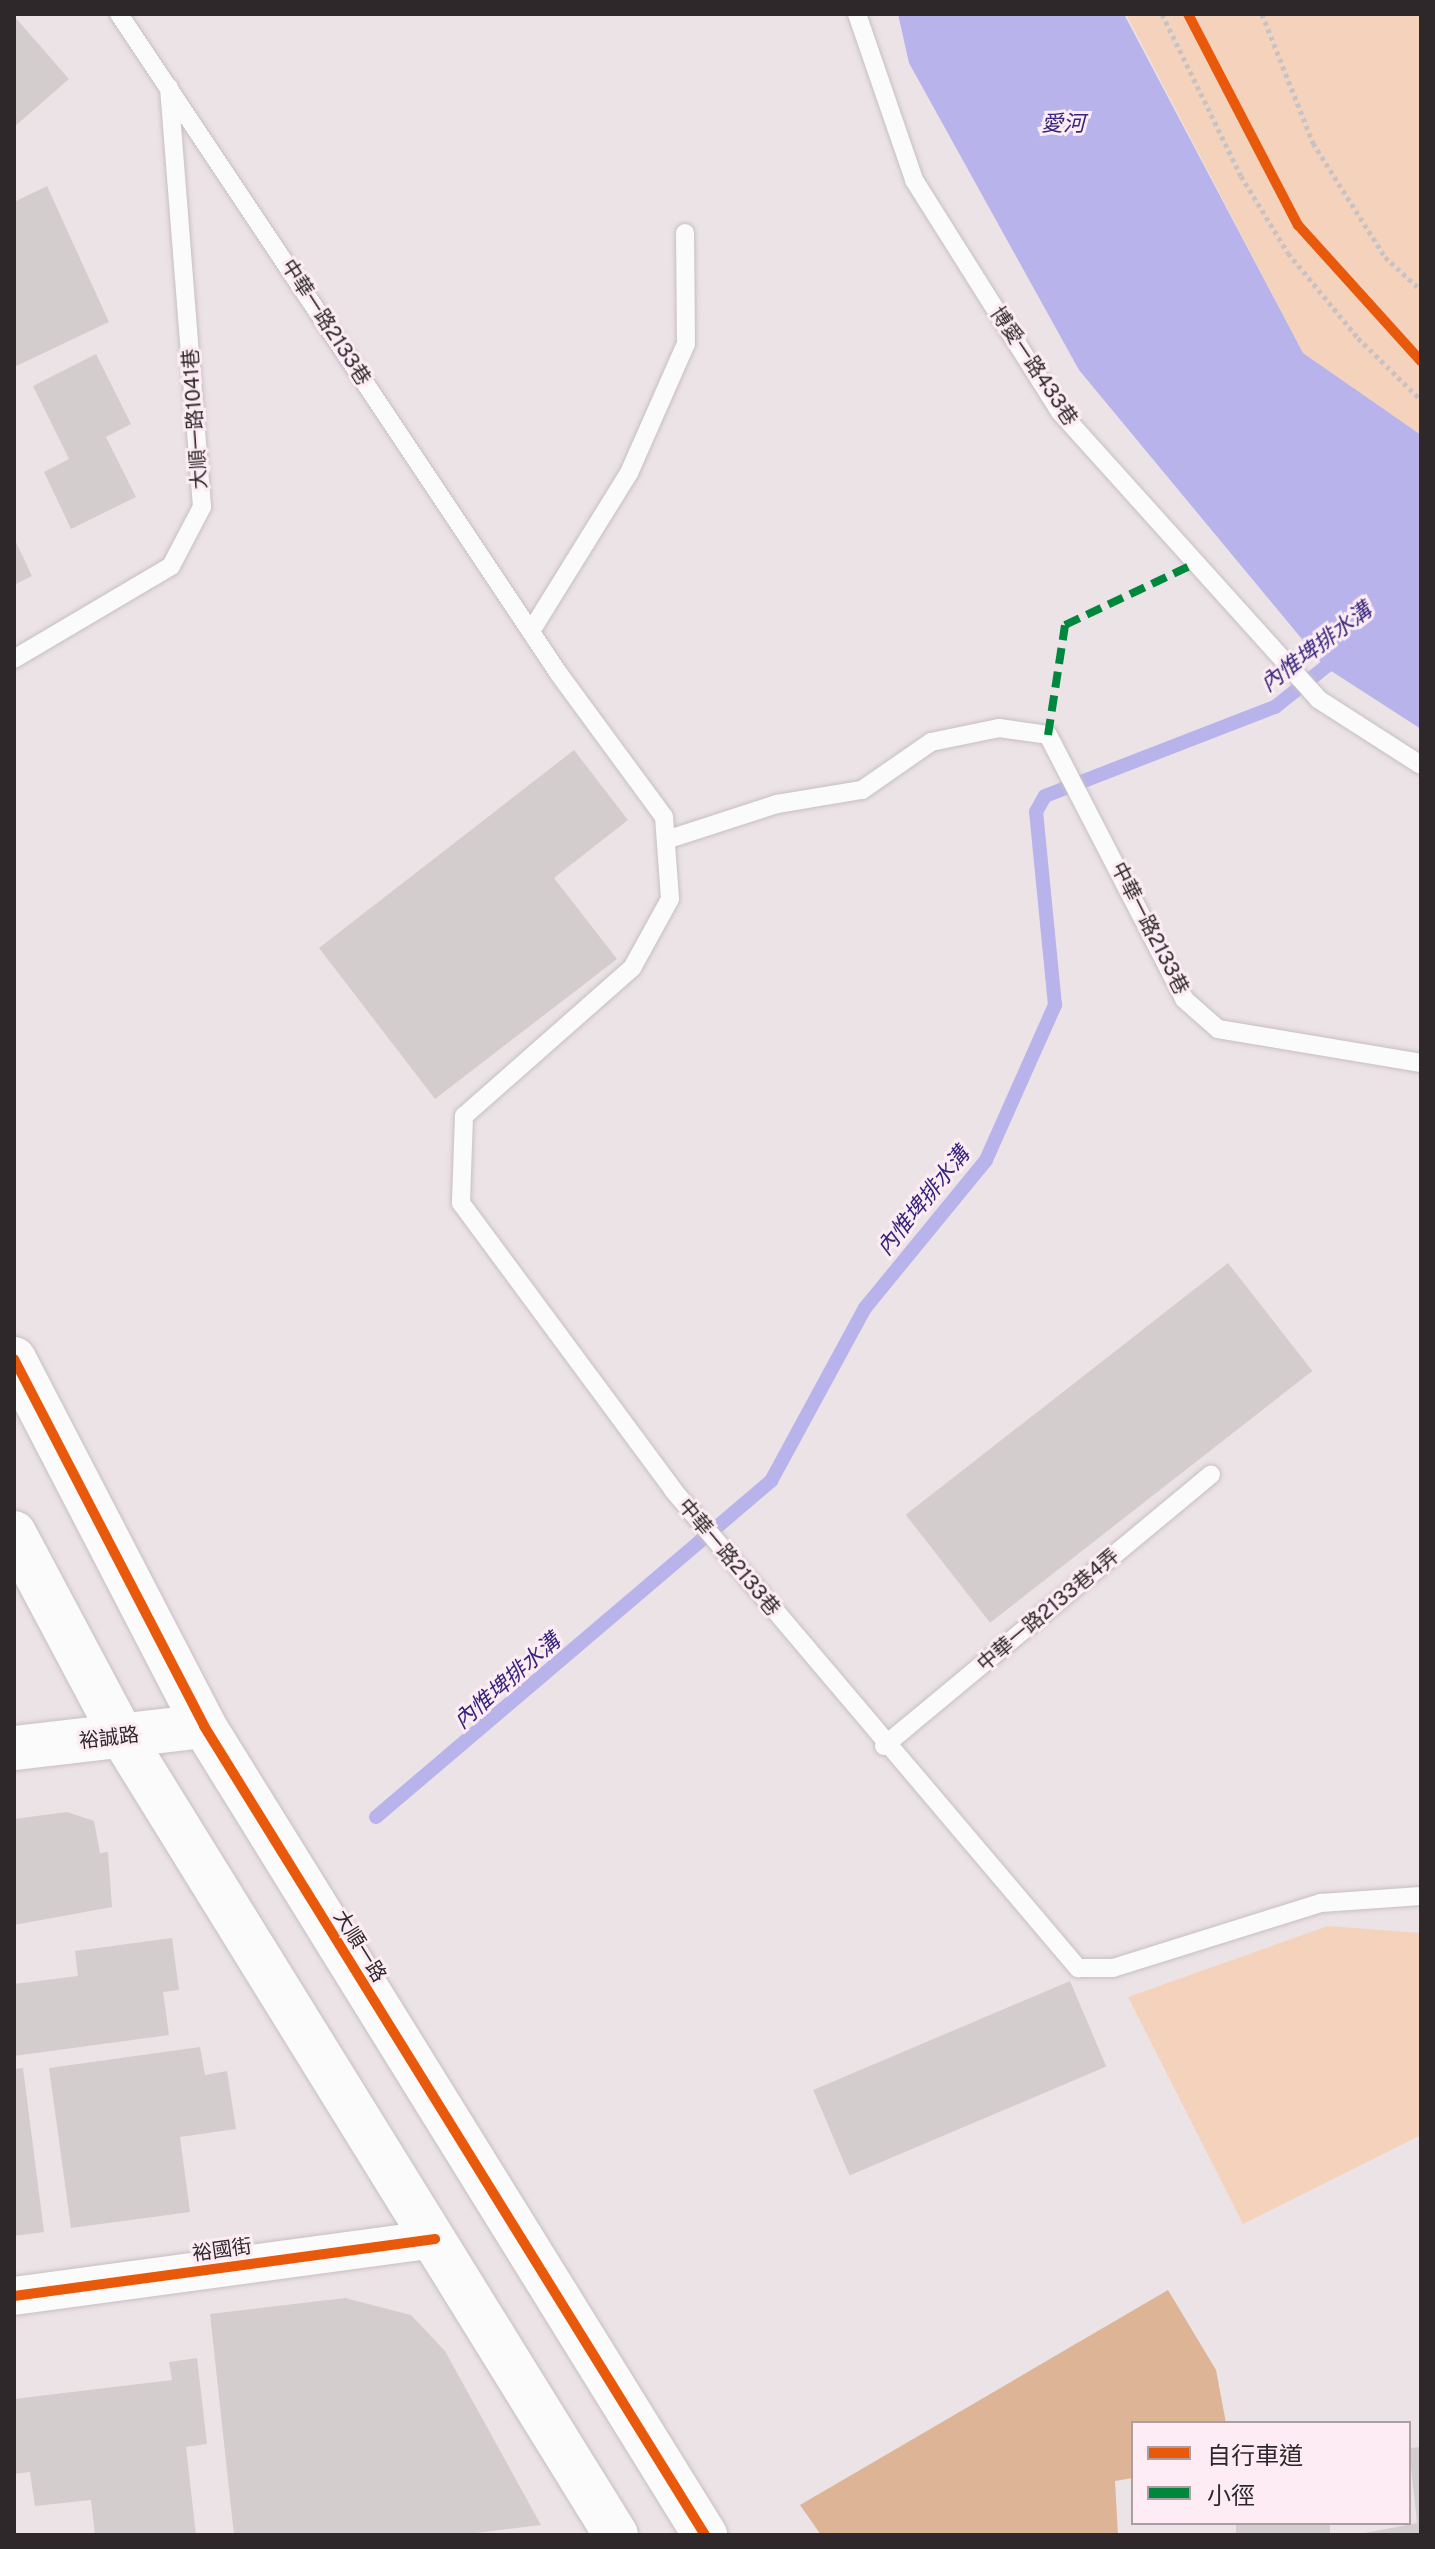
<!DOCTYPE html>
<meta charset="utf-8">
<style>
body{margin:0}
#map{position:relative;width:1435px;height:2549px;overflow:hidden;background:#ece3e6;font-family:"Public Sans","Noto Sans TC",sans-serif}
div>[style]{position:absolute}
.green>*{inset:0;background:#f4d2bc}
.forest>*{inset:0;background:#deb496}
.water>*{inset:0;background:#b8b3ea}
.stream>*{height:14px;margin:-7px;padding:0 7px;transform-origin:7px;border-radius:7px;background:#b8b3ea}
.building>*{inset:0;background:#d4cdcd;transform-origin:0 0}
.path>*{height:5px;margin-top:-2.5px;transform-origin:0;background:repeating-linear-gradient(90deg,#c7c3c5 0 4px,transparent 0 8px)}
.roads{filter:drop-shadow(0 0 2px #c6bfc2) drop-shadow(0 0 2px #c6bfc2)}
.service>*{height:18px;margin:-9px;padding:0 9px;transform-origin:9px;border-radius:9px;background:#fcfbfb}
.minor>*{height:38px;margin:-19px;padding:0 19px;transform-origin:19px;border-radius:19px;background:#fcfbfb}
.tertiary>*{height:44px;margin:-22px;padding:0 22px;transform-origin:22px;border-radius:22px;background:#fcfbfb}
.quiet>*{height:8px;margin-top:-4px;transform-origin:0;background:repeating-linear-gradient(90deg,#00873e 0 16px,transparent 0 24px)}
.cycleway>*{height:10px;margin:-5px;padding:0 5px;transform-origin:5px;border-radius:5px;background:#e8590c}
span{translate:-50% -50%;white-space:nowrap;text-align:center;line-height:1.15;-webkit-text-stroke:6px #fdecf3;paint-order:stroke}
.street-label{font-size:20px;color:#2e282a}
.water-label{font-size:22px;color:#36257d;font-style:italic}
.frame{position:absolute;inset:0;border:16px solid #2e282a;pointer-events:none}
.legend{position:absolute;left:1131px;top:2421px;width:280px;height:104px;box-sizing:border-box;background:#fdecf3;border:2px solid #aa9ea3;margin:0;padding:10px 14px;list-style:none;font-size:24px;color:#2e282a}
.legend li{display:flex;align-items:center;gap:16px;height:40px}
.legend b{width:40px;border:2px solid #aa9ea3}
</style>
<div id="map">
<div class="green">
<div style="clip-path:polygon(1126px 14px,1421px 14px,1421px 435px,1303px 353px)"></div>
<div style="clip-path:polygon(1328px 1926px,1421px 1933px,1421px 2135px,1243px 2224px,1128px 1997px)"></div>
</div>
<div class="forest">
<div style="clip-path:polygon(1168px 2290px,1216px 2370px,1226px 2423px,1133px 2423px,1133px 2478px,1115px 2481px,1118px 2535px,821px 2535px,800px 2505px)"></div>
</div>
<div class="water">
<div style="clip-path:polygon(898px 14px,1124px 14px,1303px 353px,1421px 435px,1421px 729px,1325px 667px,1079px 370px,909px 63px)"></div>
</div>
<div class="stream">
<div style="left:376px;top:1817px;width:519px;rotate:-40.39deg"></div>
<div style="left:771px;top:1481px;width:197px;rotate:-61.5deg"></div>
<div style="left:865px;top:1308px;width:191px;rotate:-50.7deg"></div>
<div style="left:986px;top:1160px;width:170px;rotate:-66deg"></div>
<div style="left:1055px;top:1005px;width:194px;rotate:-95.6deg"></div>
<div style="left:1036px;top:812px;width:18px;rotate:-61deg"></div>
<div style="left:1045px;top:796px;width:247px;rotate:-21.2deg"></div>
<div style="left:1275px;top:707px;width:80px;rotate:-38.4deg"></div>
</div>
<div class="building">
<div style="clip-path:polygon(14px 16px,69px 79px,14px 127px)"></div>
<div style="clip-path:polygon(47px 186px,109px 322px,14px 367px,14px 202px)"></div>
<div style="clip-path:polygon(96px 354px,131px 424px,106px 437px,136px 497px,71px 529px,44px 472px,69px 459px,33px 386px)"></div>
<div style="clip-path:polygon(14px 538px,32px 576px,14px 585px)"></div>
<div style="clip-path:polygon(574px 750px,628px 820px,554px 878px,617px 959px,435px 1099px,319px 948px)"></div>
<div style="left:1228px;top:1263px;width:137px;height:409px;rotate:52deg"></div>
<div style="clip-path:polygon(67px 1812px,94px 1821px,100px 1853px,108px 1852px,112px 1907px,14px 1925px,14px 1819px)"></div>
<div style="clip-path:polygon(172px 1938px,179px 1990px,163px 1992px,169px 2035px,14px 2056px,14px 1984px,78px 1976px,75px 1951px)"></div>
<div style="left:1070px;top:1981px;width:93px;height:279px;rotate:67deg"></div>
<div style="clip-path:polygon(200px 2047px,205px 2075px,227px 2071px,236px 2129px,180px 2137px,190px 2212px,71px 2228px,49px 2068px)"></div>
<div style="clip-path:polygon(23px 2068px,44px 2232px,14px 2236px,14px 2069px)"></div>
<div style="clip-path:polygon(345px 2298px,411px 2315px,445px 2351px,541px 2525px,459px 2535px,234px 2535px,210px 2314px)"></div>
<div style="clip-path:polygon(197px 2358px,207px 2444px,186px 2447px,196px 2535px,95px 2535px,91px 2500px,35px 2506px,30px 2472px,14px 2474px,14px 2399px,172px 2380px,169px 2362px)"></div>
<div style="clip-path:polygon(1421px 2447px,1421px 2535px,1354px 2535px,1417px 2523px,1409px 2448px)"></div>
<div style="left:1236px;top:2523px;width:94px;height:12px"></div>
</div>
<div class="path">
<div style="left:1162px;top:14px;width:180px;rotate:64deg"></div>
<div style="left:1241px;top:176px;width:90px;rotate:58.6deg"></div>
<div style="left:1288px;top:253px;width:110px;rotate:50.5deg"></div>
<div style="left:1358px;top:338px;width:88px;rotate:44.5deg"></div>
<div style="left:1262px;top:14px;width:139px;rotate:68.4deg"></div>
<div style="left:1313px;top:143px;width:135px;rotate:57.7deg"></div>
<div style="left:1385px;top:257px;width:49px;rotate:42.5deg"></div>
</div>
<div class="roads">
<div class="service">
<div style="left:119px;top:14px;width:793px;rotate:56.31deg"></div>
<div style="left:559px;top:674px;width:177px;rotate:53.7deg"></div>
<div style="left:664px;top:817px;width:82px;rotate:85.8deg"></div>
<div style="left:670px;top:899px;width:79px;rotate:118.8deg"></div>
<div style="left:632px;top:968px;width:224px;rotate:138.6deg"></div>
<div style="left:464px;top:1116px;width:87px;rotate:92deg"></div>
<div style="left:461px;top:1203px;width:357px;rotate:53.5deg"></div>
<div style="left:673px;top:1490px;width:627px;rotate:49.73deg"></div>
<div style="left:1078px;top:1968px;width:35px"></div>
<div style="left:1113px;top:1968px;width:218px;rotate:-17.4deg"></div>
<div style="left:1321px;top:1903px;width:100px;rotate:-4deg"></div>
<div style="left:857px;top:14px;width:176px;rotate:71deg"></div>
<div style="left:914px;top:180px;width:274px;rotate:57.8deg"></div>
<div style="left:1060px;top:412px;width:386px;rotate:48deg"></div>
<div style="left:1318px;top:699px;width:122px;rotate:32.7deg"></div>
<div style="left:531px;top:631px;width:186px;rotate:-58.2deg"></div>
<div style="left:629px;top:473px;width:141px;rotate:-66.2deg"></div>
<div style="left:686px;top:344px;width:111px;rotate:-90.5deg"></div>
<div style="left:14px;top:659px;width:182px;rotate:-30.6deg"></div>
<div style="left:171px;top:566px;width:67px;rotate:-62.3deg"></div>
<div style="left:202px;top:507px;width:421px;rotate:-94.5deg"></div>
<div style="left:666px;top:840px;width:117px;rotate:-18deg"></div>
<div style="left:777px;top:804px;width:86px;rotate:-9.4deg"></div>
<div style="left:862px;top:790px;width:84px;rotate:-34.8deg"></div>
<div style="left:931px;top:742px;width:69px;rotate:-11.6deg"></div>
<div style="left:999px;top:728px;width:49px;rotate:8.1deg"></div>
<div style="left:1048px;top:735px;width:297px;rotate:62.7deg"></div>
<div style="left:1184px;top:999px;width:45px;rotate:41.4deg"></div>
<div style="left:1218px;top:1029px;width:206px;rotate:9.5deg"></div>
<div style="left:884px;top:1746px;width:425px;rotate:-39.7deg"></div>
</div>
<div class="minor">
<div style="left:14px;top:2296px;width:425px;rotate:-7.7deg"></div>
</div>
<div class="tertiary">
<div style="left:14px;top:1359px;width:413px;rotate:62.6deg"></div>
<div style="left:204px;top:1726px;width:952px;rotate:58.23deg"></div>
<div style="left:14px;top:1533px;width:230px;rotate:62deg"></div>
<div style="left:122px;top:1736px;width:939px;rotate:58.27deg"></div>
<div style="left:14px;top:1748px;width:191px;rotate:-6.6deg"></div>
</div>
</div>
<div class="quiet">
<div style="left:1048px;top:735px;width:111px;rotate:-81.2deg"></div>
<div style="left:1065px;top:625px;width:140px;rotate:-25.3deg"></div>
</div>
<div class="cycleway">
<div style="left:1188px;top:14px;width:238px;rotate:62.5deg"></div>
<div style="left:1298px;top:225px;width:183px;rotate:47.9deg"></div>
<div style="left:14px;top:1359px;width:413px;rotate:62.6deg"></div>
<div style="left:204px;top:1726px;width:952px;rotate:58.23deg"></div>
<div style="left:14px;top:2296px;width:425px;rotate:-7.7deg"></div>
</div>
<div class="street-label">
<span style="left:326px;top:322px;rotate:57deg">中華一路2133巷</span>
<span style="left:1034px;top:366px;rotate:56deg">博愛一路433巷</span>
<span style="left:195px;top:419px;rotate:-94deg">大順一路1041巷</span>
<span style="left:1150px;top:928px;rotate:63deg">中華一路2133巷</span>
<span style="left:729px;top:1557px;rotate:50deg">中華一路2133巷</span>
<span style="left:1048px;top:1610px;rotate:-40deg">中華一路2133巷4弄</span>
<span style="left:109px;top:1738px;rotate:-7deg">裕誠路</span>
<span style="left:360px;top:1946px;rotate:58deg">大順一路</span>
<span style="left:222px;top:2250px;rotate:-8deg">裕國街</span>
</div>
<div class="water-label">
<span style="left:1063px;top:124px">愛河</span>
<span style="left:1316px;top:647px;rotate:-37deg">內惟埤排水溝</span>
<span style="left:923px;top:1201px;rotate:-51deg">內惟埤排水溝</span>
<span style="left:507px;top:1681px;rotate:-41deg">內惟埤排水溝</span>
</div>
<div class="frame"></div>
<ul class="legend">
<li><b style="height:10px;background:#e8590c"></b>自行車道</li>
<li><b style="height:10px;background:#00873e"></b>小徑</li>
</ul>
</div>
